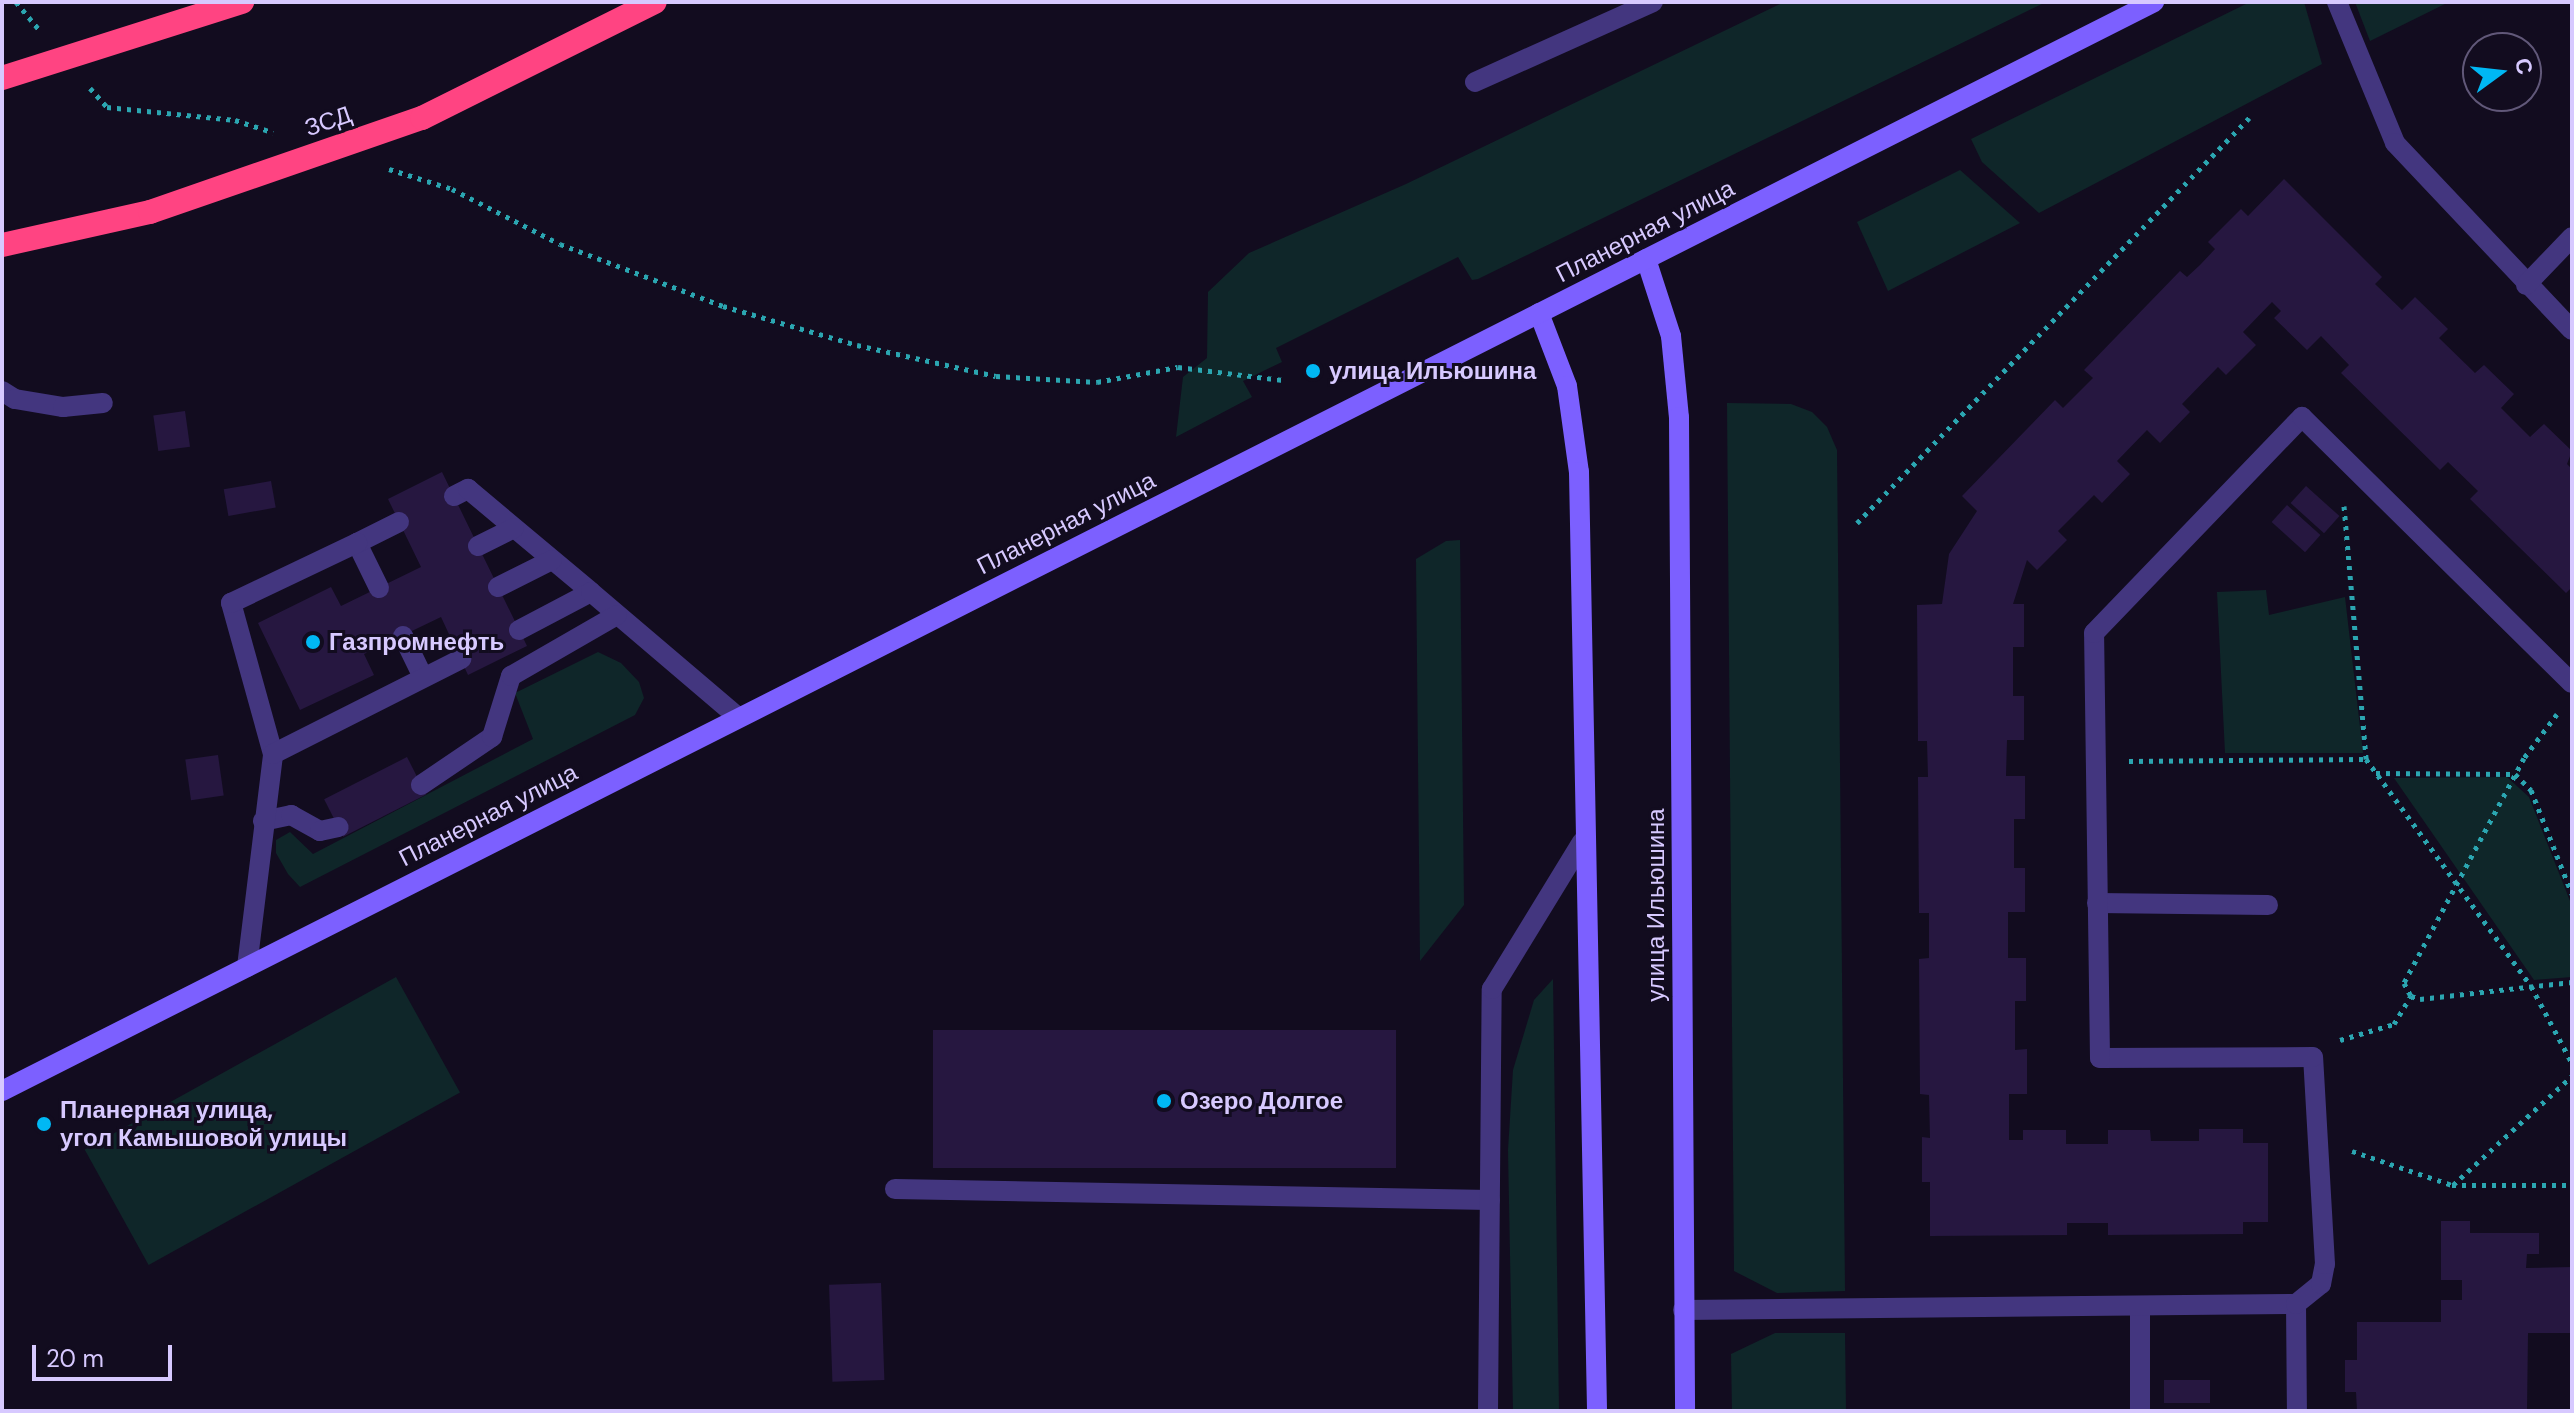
<!DOCTYPE html>
<meta charset="utf-8">
<style>
body{margin:0}
#map{position:relative;width:2574px;height:1413px;overflow:hidden;background:#120c1f;font-family:"DM Sans",sans-serif}
div>[style]{position:absolute}
.green>*{inset:0;background:#0f2629;transform-origin:0 0}
.building>*{inset:0;background:#261740;transform-origin:0 0}
.path>*{height:5px;margin-top:-2.5px;transform-origin:0;background:repeating-linear-gradient(90deg,#2ba6b1 0 4px,transparent 0 10px)}
.lane>*{height:20px;margin:-10px;padding:0 10px;transform-origin:10px;border-radius:10px;background:#43367f}
.street>*{height:20px;margin:-10px;padding:0 10px;transform-origin:10px;border-radius:10px;background:#43367f}
.secondary>*{height:20px;margin:-10px;padding:0 10px;transform-origin:10px;border-radius:10px;background:#7c60ff}
.highway-bridge>*{height:24px;margin:-12px;padding:0 12px;transform-origin:12px;border-radius:12px;background:#ff4482}
.dots>*{width:22px;height:22px;translate:-50% -50%;box-sizing:border-box;border:4px solid #120c1f;border-radius:50%}
span{translate:-50% -50%;white-space:nowrap;text-align:center;line-height:1.15;-webkit-text-stroke:6px #120c1f;paint-order:stroke}
.street-label{font-size:24px;color:#d7c9ff}
.poi-label{font-size:24px;color:#d7c9ff;font-weight:700}
.left{translate:0 -50%;text-align:left}
.frame{position:absolute;inset:0;border:4px solid #d7c9ff;pointer-events:none}
.north{position:absolute;left:2462px;top:32px;width:80px;height:80px;box-sizing:border-box;background:#120c1f;border:2px solid #615879;border-radius:50%;rotate:75deg;font-size:22px;font-weight:700;line-height:32px;text-align:center;color:#d7c9ff}
.north::after{content:'';display:block;margin:auto;width:28px;height:36px;background:#00b8f4;clip-path:polygon(50% 0,100% 100%,50% 72%,0 100%)}
.scale{position:absolute;left:32px;top:1345px;width:140px;height:36px;box-sizing:border-box;border:4px solid #d7c9ff;border-top:0;padding-left:10px;font-size:24px;line-height:28px;white-space:nowrap;color:#d7c9ff;-webkit-text-stroke:6px #120c1f;paint-order:stroke}
</style>
<div id="map">
<div class="green">
<div style="clip-path:polygon(1784px 2px,2046px 2px,1478px 279px,1472px 280px,1458px 257px,1276px 348px,1282px 362px,1243px 381px,1252px 397px,1176px 437px,1183px 377px,1207px 358px,1208px 292px,1249px 253px,1406px 184px)"></div>
<div style="clip-path:polygon(2250px 2px,2304px 2px,2322px 64px,2039px 213px,1982px 162px,1971px 139px)"></div>
<div style="clip-path:polygon(2355px 2px,2449px 2px,2370px 41px)"></div>
<div style="clip-path:polygon(1960px 170px,2020px 223px,1888px 291px,1857px 222px)"></div>
<div style="clip-path:polygon(1727px 403px,1791px 404px,1812px 412px,1827px 427px,1837px 450px,1845px 1291px,1777px 1293px,1734px 1271px)"></div>
<div style="clip-path:polygon(1460px 540px,1464px 905px,1420px 961px,1416px 559px,1446px 541px)"></div>
<div style="clip-path:polygon(2266px 590px,2269px 615px,2345px 597px,2363px 753px,2225px 753px,2217px 592px)"></div>
<div style="clip-path:polygon(598px 652px,621px 663px,639px 682px,644px 698px,635px 715px,300px 887px,288px 874px,276px 853px,276px 840px,290px 832px,313px 854px,533px 739px,515px 693px)"></div>
<div style="clip-path:polygon(2507px 777px,2529px 797px,2572px 906px,2572px 977px,2534px 980px,2394px 778px)"></div>
<div style="left:396px;top:977px;width:132px;height:356px;rotate:61deg"></div>
<div style="clip-path:polygon(1553px 979px,1559px 1411px,1513px 1411px,1508px 1150px,1513px 1070px,1534px 1000px)"></div>
<div style="clip-path:polygon(1775px 1333px,1845px 1333px,1846px 1411px,1732px 1411px,1731px 1354px)"></div>
</div>
<div class="building">
<div style="clip-path:polygon(2284px 179px,2382px 277px,2375px 284px,2402px 310px,2415px 297px,2448px 329px,2439px 338px,2475px 373px,2484px 365px,2514px 394px,2501px 408px,2530px 437px,2544px 424px,2572px 451px,2567px 464px,2572px 469px,2572px 587px,2566px 593px,2470px 499px,2478px 491px,2448px 462px,2440px 470px,2341px 373px,2349px 365px,2321px 336px,2307px 350px,2274px 318px,2281px 311px,2272px 302px,2243px 332px,2256px 345px,2226px 375px,2218px 367px,2182px 404px,2190px 412px,2160px 443px,2147px 430px,2117px 461px,2130px 474px,2102px 503px,2094px 495px,2058px 531px,2067px 540px,2037px 570px,2027px 560px,2013px 604px,2024px 604px,2024px 647px,2013px 647px,2013px 696px,2024px 696px,2024px 740px,2007px 740px,2006px 776px,2025px 776px,2025px 819px,2014px 819px,2014px 868px,2025px 868px,2025px 912px,2008px 912px,2008px 958px,2026px 958px,2026px 1001px,2015px 1001px,2015px 1050px,2027px 1049px,2027px 1094px,2009px 1094px,2009px 1140px,2023px 1140px,2023px 1130px,2066px 1130px,2066px 1144px,2108px 1144px,2108px 1130px,2150px 1130px,2151px 1141px,2199px 1141px,2199px 1129px,2243px 1129px,2243px 1143px,2268px 1143px,2268px 1222px,2243px 1222px,2243px 1234px,2108px 1235px,2108px 1223px,2067px 1223px,2067px 1235px,1930px 1236px,1930px 1182px,1922px 1182px,1922px 1137px,1930px 1138px,1929px 1095px,1920px 1094px,1919px 959px,1929px 958px,1929px 913px,1919px 913px,1918px 777px,1928px 777px,1927px 741px,1918px 741px,1917px 605px,1942px 604px,1949px 554px,1977px 511px,1962px 496px,2055px 400px,2063px 408px,2093px 378px,2084px 370px,2180px 271px,2187px 277px,2200px 265px,2215px 249px,2208px 242px,2241px 209px,2248px 216px)"></div>
<div style="left:185px;top:411px;width:36px;height:32px;rotate:82deg"></div>
<div style="clip-path:polygon(442px 472px,527px 646px,468px 675px,441px 617px,364px 654px,374px 675px,300px 710px,258px 623px,331px 587px,341px 606px,421px 567px,388px 499px)"></div>
<div style="left:271px;top:481px;width:27px;height:48px;rotate:80deg"></div>
<div style="left:2306px;top:486px;width:45px;height:23px;rotate:42deg"></div>
<div style="left:2287px;top:505px;width:45px;height:23px;rotate:42deg"></div>
<div style="left:218px;top:755px;width:41px;height:33px;rotate:82deg"></div>
<div style="left:407px;top:757px;width:42px;height:93px;rotate:63deg"></div>
<div style="left:933px;top:1030px;width:463px;height:138px"></div>
<div style="clip-path:polygon(2441px 1221px,2470px 1221px,2470px 1233px,2539px 1233px,2539px 1254px,2527px 1254px,2526px 1268px,2572px 1267px,2572px 1333px,2528px 1333px,2527px 1411px,2357px 1411px,2356px 1392px,2345px 1392px,2345px 1360px,2357px 1360px,2357px 1322px,2441px 1322px,2441px 1300px,2462px 1300px,2462px 1280px,2441px 1280px)"></div>
<div style="left:881px;top:1283px;width:97px;height:52px;rotate:88deg"></div>
<div style="left:2210px;top:1380px;width:23px;height:46px;rotate:90deg"></div>
</div>
<div class="path">
<div style="left:16px;top:2px;width:35px;rotate:50deg"></div>
<div style="left:90px;top:88px;width:25px;rotate:48deg"></div>
<div style="left:107px;top:107px;width:129px;rotate:5.8deg"></div>
<div style="left:235px;top:120px;width:40px;rotate:18deg"></div>
<div style="left:389px;top:169px;width:66px;rotate:17.6deg"></div>
<div style="left:452px;top:189px;width:121px;rotate:27deg"></div>
<div style="left:560px;top:244px;width:174px;rotate:20.8deg"></div>
<div style="left:723px;top:306px;width:140px;rotate:16.2deg"></div>
<div style="left:857px;top:345px;width:142px;rotate:12.6deg"></div>
<div style="left:996px;top:376px;width:101px;rotate:3.4deg"></div>
<div style="left:1097px;top:382px;width:82px;rotate:-10.5deg"></div>
<div style="left:1178px;top:367px;width:106px;rotate:7.1deg"></div>
<div style="left:2344px;top:506px;width:254px;rotate:85deg"></div>
<div style="left:2366px;top:759px;width:281px;rotate:54deg"></div>
<div style="left:2531px;top:986px;width:87px;rotate:62deg"></div>
<div style="left:1857px;top:523px;width:564px;rotate:-45.93deg"></div>
<div style="left:2557px;top:714px;width:55px;rotate:126.9deg"></div>
<div style="left:2524px;top:758px;width:255px;rotate:118.1deg"></div>
<div style="left:2404px;top:983px;width:15px;rotate:62deg"></div>
<div style="left:2411px;top:996px;width:9px;rotate:18deg"></div>
<div style="left:2420px;top:999px;width:153px;rotate:-6.4deg"></div>
<div style="left:2129px;top:761px;width:237px;rotate:-0.5deg"></div>
<div style="left:2376px;top:773px;width:139px;rotate:0.4deg"></div>
<div style="left:2515px;top:774px;width:23px;rotate:45deg"></div>
<div style="left:2531px;top:790px;width:112px;rotate:68.5deg"></div>
<div style="left:2340px;top:1040px;width:56px;rotate:-16.5deg"></div>
<div style="left:2394px;top:1024px;width:33px;rotate:-59deg"></div>
<div style="left:2352px;top:1151px;width:106px;rotate:18.8deg"></div>
<div style="left:2452px;top:1185px;width:120px"></div>
<div style="left:2453px;top:1185px;width:161px;rotate:-42.5deg"></div>
</div>
<div class="lane">
<div style="left:2337px;top:2px;width:152px;rotate:67.6deg"></div>
<div style="left:2395px;top:143px;width:257px;rotate:46.6deg"></div>
<div style="left:1475px;top:82px;width:195px;rotate:-24.2deg"></div>
<div style="left:2526px;top:285px;width:66px;rotate:-46.2deg"></div>
<div style="left:2px;top:391px;width:15px;rotate:32deg"></div>
<div style="left:15px;top:399px;width:49px;rotate:9.5deg"></div>
<div style="left:63px;top:407px;width:40px;rotate:-5.7deg"></div>
<div style="left:454px;top:496px;width:16px;rotate:-27deg"></div>
<div style="left:468px;top:489px;width:160px;rotate:39.9deg"></div>
<div style="left:478px;top:546px;width:40px;rotate:-26.6deg"></div>
<div style="left:498px;top:587px;width:60px;rotate:-26.6deg"></div>
<div style="left:379px;top:588px;width:50px;rotate:-116.1deg"></div>
<div style="left:357px;top:543px;width:47px;rotate:-26.6deg"></div>
<div style="left:519px;top:630px;width:81px;rotate:-27.8deg"></div>
<div style="left:591px;top:592px;width:193px;rotate:40.4deg"></div>
<div style="left:403px;top:636px;width:46px;rotate:64deg"></div>
<div style="left:273px;top:754px;width:157px;rotate:-105.5deg"></div>
<div style="left:231px;top:603px;width:140px;rotate:-25.5deg"></div>
<div style="left:421px;top:785px;width:86px;rotate:-34.1deg"></div>
<div style="left:492px;top:737px;width:64px;rotate:-72.7deg"></div>
<div style="left:511px;top:676px;width:122px;rotate:-29.9deg"></div>
<div style="left:263px;top:821px;width:29px;rotate:-12deg"></div>
<div style="left:291px;top:815px;width:33px;rotate:29deg"></div>
<div style="left:320px;top:831px;width:19px;rotate:-12deg"></div>
<div style="left:2097px;top:903px;width:171px;rotate:0.7deg"></div>
<div style="left:247px;top:967px;width:215px;rotate:-83deg"></div>
<div style="left:273px;top:754px;width:211px;rotate:-26.8deg"></div>
<div style="left:895px;top:1189px;width:595px;rotate:1.06deg"></div>
<div style="left:2296px;top:1304px;width:107px;rotate:89.5deg"></div>
<div style="left:2140px;top:1307px;width:104px;rotate:90deg"></div>
<div style="left:1683px;top:1310px;width:613px;rotate:-0.56deg"></div>
<div style="left:2296px;top:1304px;width:32px;rotate:-39deg"></div>
<div style="left:2321px;top:1284px;width:20px;rotate:-79deg"></div>
<div style="left:2325px;top:1264px;width:207px;rotate:-93.3deg"></div>
<div style="left:2313px;top:1057px;width:213px;rotate:179.7deg"></div>
<div style="left:2100px;top:1058px;width:425px;rotate:-90.8deg"></div>
<div style="left:2094px;top:633px;width:300px;rotate:-46.1deg"></div>
<div style="left:2302px;top:417px;width:379px;rotate:44.6deg"></div>
</div>
<div class="street">
<div style="left:1488px;top:1411px;width:422px;rotate:-89.5deg"></div>
<div style="left:1492px;top:989px;width:172px;rotate:-58.5deg"></div>
</div>
<div class="secondary">
<div style="left:1646px;top:259px;width:81px;rotate:72deg"></div>
<div style="left:1671px;top:336px;width:81px;rotate:84.4deg"></div>
<div style="left:1679px;top:417px;width:994px;rotate:89.65deg"></div>
<div style="left:1539px;top:313px;width:78px;rotate:69deg"></div>
<div style="left:1567px;top:386px;width:87px;rotate:82.1deg"></div>
<div style="left:1579px;top:472px;width:939px;rotate:88.9deg"></div>
<div style="left:2px;top:1091px;width:2412px;rotate:-26.84deg"></div>
</div>
<div class="highway-bridge">
<div style="left:2px;top:78px;width:252px;rotate:-17.6deg"></div>
<div style="left:2px;top:245px;width:152px;rotate:-12.6deg"></div>
<div style="left:150px;top:212px;width:288px;rotate:-19.1deg"></div>
<div style="left:422px;top:118px;width:260px;rotate:-26.5deg"></div>
</div>
<div class="dots">
<div style="left:1313px;top:371px;background:#00b8f4"></div>
<div style="left:313px;top:642px;background:#00b8f4"></div>
<div style="left:1164px;top:1101px;background:#00b8f4"></div>
<div style="left:44px;top:1124px;background:#00b8f4"></div>
</div>
<div class="street-label">
<span style="left:328px;top:121px;rotate:-19deg">ЗСД</span>
<span style="left:1645px;top:231px;rotate:-27deg">Планерная улица</span>
<span style="left:1066px;top:523px;rotate:-27deg">Планерная улица</span>
<span style="left:488px;top:815px;rotate:-27deg">Планерная улица</span>
<span style="left:1656px;top:905px;rotate:-90deg">улица Ильюшина</span>
</div>
<div class="poi-label">
<span class="left" style="left:1329px;top:371px">улица Ильюшина</span>
<span class="left" style="left:329px;top:642px">Газпромнефть</span>
<span class="left" style="left:1180px;top:1101px">Озеро Долгое</span>
<span class="left" style="left:60px;top:1124px">Планерная улица,<br>угол Камышовой улицы</span>
</div>
<div class="frame"></div>
<div class="north">С</div>
<div class="scale">20 m</div>
</div>
